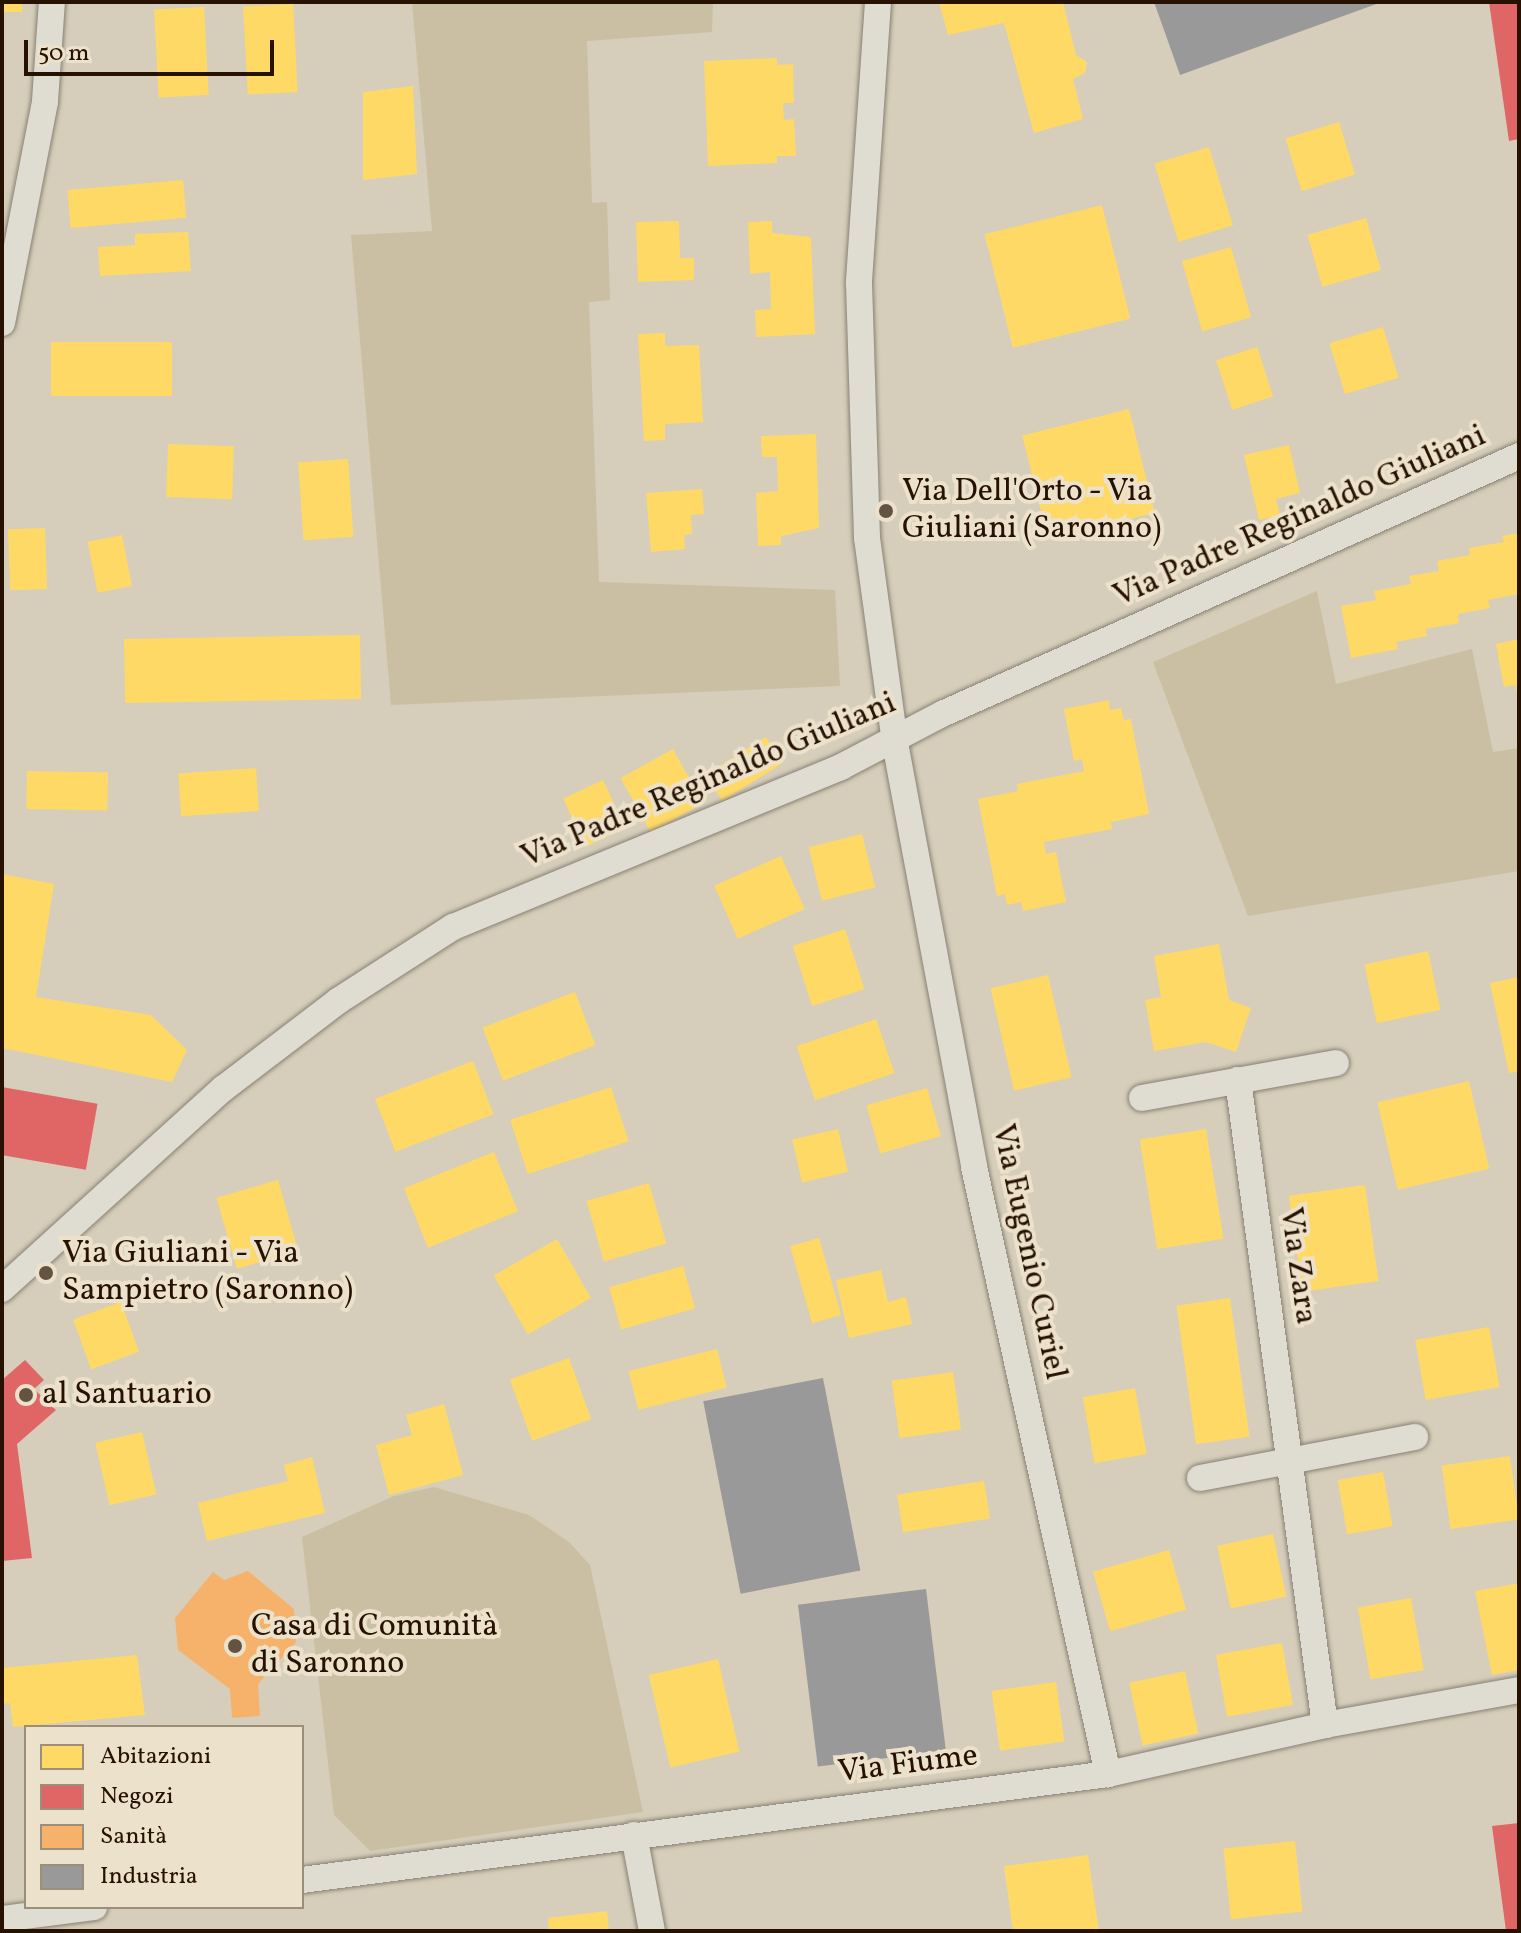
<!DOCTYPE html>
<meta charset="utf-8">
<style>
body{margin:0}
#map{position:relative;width:1521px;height:1933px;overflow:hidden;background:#d6ceba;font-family:Vollkorn,serif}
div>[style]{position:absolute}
.green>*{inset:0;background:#cabfa3}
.homes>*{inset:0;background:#ffd966;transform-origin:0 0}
.shops>*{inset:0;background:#e06666;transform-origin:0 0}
.health>*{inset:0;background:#f6b26b}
.industry>*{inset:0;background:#999;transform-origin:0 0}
.roads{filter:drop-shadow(0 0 2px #888074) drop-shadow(0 0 2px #888074)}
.street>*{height:26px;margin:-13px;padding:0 13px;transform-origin:13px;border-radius:13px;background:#dfdcd2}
.dots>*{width:22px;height:22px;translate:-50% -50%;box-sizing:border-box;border:4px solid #ece2cb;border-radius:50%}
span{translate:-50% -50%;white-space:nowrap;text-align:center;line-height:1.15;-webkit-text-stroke:8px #ece2cb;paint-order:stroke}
.poi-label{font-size:32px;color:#271100}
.left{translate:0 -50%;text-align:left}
.street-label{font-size:32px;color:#271100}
.frame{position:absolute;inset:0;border:4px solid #271100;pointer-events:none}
.legend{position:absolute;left:24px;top:1725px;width:280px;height:184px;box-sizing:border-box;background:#ece2cb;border:2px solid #9d8e7a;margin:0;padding:10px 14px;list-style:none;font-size:24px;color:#271100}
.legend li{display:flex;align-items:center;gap:16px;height:40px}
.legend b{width:40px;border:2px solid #9d8e7a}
.scale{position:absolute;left:24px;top:40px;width:250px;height:36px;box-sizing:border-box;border:4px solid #271100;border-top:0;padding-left:10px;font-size:24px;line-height:28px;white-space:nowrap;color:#271100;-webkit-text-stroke:6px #ece2cb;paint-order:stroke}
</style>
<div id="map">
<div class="green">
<div style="clip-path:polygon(412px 2px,713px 2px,712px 32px,587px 41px,592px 203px,607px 202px,610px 300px,589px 302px,599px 582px,835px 590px,840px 686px,391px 705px,351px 235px,432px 231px)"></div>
<div style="clip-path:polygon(1317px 591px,1336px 684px,1472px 649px,1493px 752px,1519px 748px,1519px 871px,1248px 916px,1153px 662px)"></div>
<div style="clip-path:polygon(434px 1487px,529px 1515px,569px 1542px,590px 1565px,643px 1812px,370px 1851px,334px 1815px,302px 1537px,394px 1496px)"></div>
</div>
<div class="homes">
<div style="left:2px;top:2px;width:20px;height:10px"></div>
<div style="clip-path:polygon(939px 2px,1063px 2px,1076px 55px,1087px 62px,1085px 73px,1073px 79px,1083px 119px,1034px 133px,1004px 23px,948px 35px)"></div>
<div style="left:293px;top:4px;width:88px;height:50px;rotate:87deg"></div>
<div style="left:204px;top:7px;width:88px;height:50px;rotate:87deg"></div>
<div style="clip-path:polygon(777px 58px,777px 65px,793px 64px,794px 103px,783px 103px,784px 120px,794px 119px,796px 156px,777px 156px,777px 163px,708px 166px,704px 61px)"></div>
<div style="clip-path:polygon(413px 86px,417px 174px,363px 180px,363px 92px)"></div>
<div style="left:1339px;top:122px;width:55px;height:56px;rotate:73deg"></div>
<div style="left:1209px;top:147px;width:82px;height:57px;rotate:73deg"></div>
<div style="left:183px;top:180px;width:38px;height:116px;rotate:85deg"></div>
<div style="left:1102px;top:205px;width:117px;height:121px;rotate:76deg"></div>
<div style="left:1366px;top:218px;width:54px;height:61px;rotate:74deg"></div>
<div style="clip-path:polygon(679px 221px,680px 258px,694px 258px,694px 280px,638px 282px,636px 222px)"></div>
<div style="clip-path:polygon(772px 221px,772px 233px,811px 237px,815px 334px,756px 337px,755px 310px,771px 309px,770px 272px,750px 274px,748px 222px)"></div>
<div style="clip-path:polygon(188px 232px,191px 271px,100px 276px,98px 247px,135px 245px,135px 234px)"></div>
<div style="left:1231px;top:247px;width:73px;height:51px;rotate:74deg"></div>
<div style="left:1383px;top:327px;width:53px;height:56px;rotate:73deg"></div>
<div style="clip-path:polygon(665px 333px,665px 346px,699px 345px,703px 422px,665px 424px,665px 440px,644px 441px,638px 334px)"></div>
<div style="left:172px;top:342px;width:54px;height:121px;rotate:90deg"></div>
<div style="left:1257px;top:347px;width:52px;height:43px;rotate:72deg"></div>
<div style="left:1129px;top:409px;width:107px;height:110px;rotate:76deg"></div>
<div style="clip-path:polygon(816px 434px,819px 528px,781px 536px,781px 545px,758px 546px,756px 493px,778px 491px,777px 457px,762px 457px,761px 436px)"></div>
<div style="left:168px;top:444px;width:66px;height:53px;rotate:2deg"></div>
<div style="clip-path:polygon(1289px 445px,1300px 493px,1276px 499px,1280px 515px,1259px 520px,1244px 455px)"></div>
<div style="left:348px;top:459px;width:78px;height:50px;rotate:86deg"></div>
<div style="clip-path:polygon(702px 489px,704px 514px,691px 515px,692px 534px,684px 535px,685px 549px,651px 552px,646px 493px)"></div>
<div style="left:45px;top:528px;width:61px;height:37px;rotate:88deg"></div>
<div style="clip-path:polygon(1519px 533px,1519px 594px,1488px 600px,1490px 608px,1458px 614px,1459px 623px,1425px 629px,1427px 636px,1396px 642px,1398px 649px,1351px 658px,1341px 606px,1376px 600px,1374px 591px,1411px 584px,1409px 576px,1439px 571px,1437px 561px,1470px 555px,1469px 548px,1504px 542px,1502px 536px)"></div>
<div style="left:122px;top:535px;width:52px;height:35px;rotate:79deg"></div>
<div style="left:360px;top:635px;width:64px;height:236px;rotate:89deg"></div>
<div style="clip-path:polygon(1519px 639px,1519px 696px,1518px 696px,1515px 685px,1504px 687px,1496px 644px)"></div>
<div style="clip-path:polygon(1109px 700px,1110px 710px,1121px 708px,1124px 720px,1131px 719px,1149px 814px,1111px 822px,1112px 829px,1044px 842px,1046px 854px,1056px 852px,1066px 902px,1023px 911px,1021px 902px,1007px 905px,1005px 894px,997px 896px,978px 799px,1018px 791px,1017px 784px,1084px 771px,1082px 759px,1074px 761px,1064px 709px)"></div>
<div style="left:766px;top:737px;width:31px;height:71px;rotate:58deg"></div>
<div style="left:673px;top:749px;width:62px;height:60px;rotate:61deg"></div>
<div style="left:256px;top:768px;width:43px;height:78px;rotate:86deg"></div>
<div style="left:27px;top:771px;width:81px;height:38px;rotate:1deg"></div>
<div style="left:603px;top:780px;width:53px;height:44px;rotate:65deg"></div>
<div style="left:862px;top:834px;width:55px;height:55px;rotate:76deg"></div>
<div style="left:781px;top:856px;width:58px;height:73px;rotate:66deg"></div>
<div style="clip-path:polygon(2px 874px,54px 884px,36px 997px,151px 1015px,187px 1050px,172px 1082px,2px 1048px)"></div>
<div style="left:845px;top:929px;width:63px;height:55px;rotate:72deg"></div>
<div style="clip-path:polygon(1219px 944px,1229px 1000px,1251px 1008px,1236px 1052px,1206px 1042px,1154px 1051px,1145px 1000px,1161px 997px,1154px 956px)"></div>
<div style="left:1428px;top:951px;width:60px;height:65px;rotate:78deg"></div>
<div style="left:1048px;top:975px;width:105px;height:59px;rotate:77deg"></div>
<div style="clip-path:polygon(1519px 977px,1519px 1071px,1509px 1073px,1490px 983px)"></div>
<div style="left:575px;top:992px;width:57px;height:99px;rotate:69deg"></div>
<div style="left:876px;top:1019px;width:57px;height:84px;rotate:71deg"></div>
<div style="left:473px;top:1061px;width:57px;height:105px;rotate:69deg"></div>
<div style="left:1469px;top:1081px;width:90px;height:94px;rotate:77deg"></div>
<div style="left:611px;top:1087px;width:57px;height:106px;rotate:72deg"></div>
<div style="left:927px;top:1088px;width:50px;height:63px;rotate:74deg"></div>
<div style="left:838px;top:1129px;width:44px;height:47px;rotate:77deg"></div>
<div style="left:1206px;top:1129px;width:111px;height:67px;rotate:81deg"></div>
<div style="left:494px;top:1152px;width:64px;height:97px;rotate:68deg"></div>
<div style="left:278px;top:1180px;width:74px;height:64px;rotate:74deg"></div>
<div style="left:649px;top:1183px;width:63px;height:65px;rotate:74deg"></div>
<div style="left:1365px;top:1185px;width:97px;height:77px;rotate:82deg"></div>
<div style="left:819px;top:1238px;width:80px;height:30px;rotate:74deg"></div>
<div style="left:557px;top:1239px;width:68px;height:73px;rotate:60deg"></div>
<div style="left:683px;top:1266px;width:44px;height:77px;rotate:74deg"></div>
<div style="clip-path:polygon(881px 1270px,888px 1302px,906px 1297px,912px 1324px,849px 1338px,836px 1280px)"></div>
<div style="left:1230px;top:1298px;width:140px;height:54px;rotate:82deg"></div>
<div style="left:121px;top:1302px;width:53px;height:51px;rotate:70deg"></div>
<div style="left:1489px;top:1327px;width:61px;height:75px;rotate:80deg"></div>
<div style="left:717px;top:1349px;width:40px;height:91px;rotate:76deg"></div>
<div style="left:569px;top:1358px;width:65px;height:63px;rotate:70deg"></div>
<div style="left:953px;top:1372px;width:58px;height:62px;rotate:82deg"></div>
<div style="left:1135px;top:1388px;width:67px;height:53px;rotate:80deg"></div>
<div style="clip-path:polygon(444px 1404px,463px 1475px,389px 1495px,376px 1445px,412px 1435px,406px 1415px)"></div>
<div style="left:142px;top:1432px;width:64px;height:48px;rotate:77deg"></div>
<div style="left:1510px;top:1456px;width:64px;height:69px;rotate:82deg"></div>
<div style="clip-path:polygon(312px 1457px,325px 1513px,207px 1541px,198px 1503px,288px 1481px,284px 1465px)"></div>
<div style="left:1383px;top:1472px;width:55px;height:46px;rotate:80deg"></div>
<div style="left:984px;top:1481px;width:38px;height:88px;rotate:81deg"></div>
<div style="left:1273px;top:1534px;width:64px;height:57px;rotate:78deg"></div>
<div style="left:1169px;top:1550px;width:62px;height:79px;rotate:74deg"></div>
<div style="clip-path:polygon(1519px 1583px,1519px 1670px,1492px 1675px,1475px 1591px)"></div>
<div style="left:1411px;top:1598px;width:73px;height:54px;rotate:80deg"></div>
<div style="left:1282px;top:1643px;width:63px;height:67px;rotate:80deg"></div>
<div style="clip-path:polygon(137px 1655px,145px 1715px,13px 1727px,10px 1703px,2px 1704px,2px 1668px)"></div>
<div style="left:718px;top:1659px;width:95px;height:71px;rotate:77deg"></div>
<div style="left:1185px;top:1671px;width:64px;height:57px;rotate:78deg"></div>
<div style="left:1056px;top:1682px;width:60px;height:65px;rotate:82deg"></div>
<div style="left:1295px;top:1841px;width:71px;height:72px;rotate:84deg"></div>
<div style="clip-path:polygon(1088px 1855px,1099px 1931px,1013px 1931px,1004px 1866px)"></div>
<div style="clip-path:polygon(607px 1911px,609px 1931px,549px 1931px,548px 1918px)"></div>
</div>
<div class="shops">
<div style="clip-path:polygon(1489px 2px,1519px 2px,1519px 139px,1509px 141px)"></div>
<div style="left:2px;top:1087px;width:97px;height:67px;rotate:10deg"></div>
<div style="clip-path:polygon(25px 1360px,44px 1380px,34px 1389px,56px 1410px,17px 1444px,32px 1558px,2px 1561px,2px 1380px)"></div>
<div style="clip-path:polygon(1519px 1823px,1519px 1931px,1506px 1931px,1492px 1826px)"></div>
</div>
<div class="health">
<div style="clip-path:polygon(248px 1571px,294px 1609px,296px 1642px,258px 1684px,260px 1716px,232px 1718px,230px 1689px,178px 1650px,175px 1618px,213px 1572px,224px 1580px)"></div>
</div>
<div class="industry">
<div style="clip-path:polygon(1154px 2px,1382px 2px,1180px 75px)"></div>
<div style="left:823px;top:1378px;width:196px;height:122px;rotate:79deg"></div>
<div style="left:926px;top:1589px;width:163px;height:129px;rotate:83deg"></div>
</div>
<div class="roads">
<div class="street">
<div style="left:878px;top:2px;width:282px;rotate:93.9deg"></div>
<div style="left:859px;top:283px;width:255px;rotate:88.2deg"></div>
<div style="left:867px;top:538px;width:207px;rotate:82.2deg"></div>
<div style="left:895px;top:743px;width:431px;rotate:79.4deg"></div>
<div style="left:974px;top:1167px;width:622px;rotate:77.55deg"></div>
<div style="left:2px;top:323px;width:226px;rotate:-79deg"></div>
<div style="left:45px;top:101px;width:99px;rotate:-86deg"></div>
<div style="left:1238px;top:1080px;width:651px;rotate:82.32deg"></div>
<div style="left:1142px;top:1098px;width:197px;rotate:-10.2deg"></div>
<div style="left:2px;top:1289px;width:299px;rotate:-42.2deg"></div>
<div style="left:224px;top:1088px;width:143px;rotate:-37.3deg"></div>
<div style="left:338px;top:1001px;width:137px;rotate:-32.8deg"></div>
<div style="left:453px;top:927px;width:420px;rotate:-22.4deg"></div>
<div style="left:841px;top:767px;width:114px;rotate:-27.7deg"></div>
<div style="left:942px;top:714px;width:632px;rotate:-24.09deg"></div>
<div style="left:1200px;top:1478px;width:219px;rotate:-10.8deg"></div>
<div style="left:634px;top:1835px;width:98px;rotate:79.4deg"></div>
<div style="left:302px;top:1880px;width:813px;rotate:-7.49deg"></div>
<div style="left:1108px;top:1774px;width:222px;rotate:-12.7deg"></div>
<div style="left:1325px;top:1725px;width:197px;rotate:-10.2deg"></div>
<div style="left:2px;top:1919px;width:93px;rotate:-7.4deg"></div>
</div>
</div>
<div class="dots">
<div style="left:886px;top:511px;background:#645341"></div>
<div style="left:46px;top:1273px;background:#645341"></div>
<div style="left:26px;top:1395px;background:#645341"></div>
<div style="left:235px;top:1646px;background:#645341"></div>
</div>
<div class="poi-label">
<span class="left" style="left:902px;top:511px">Via Dell'Orto - Via<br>Giuliani (Saronno)</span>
<span class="left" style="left:62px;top:1273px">Via Giuliani - Via<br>Sampietro (Saronno)</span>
<span class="left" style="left:42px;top:1395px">al Santuario</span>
<span class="left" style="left:251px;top:1646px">Casa di Comunità<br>di Saronno</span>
</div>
<div class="street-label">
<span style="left:1300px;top:517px;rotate:-24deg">Via Padre Reginaldo Giuliani</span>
<span style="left:709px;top:781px;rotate:-23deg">Via Padre Reginaldo Giuliani</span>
<span style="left:1028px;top:1252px;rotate:78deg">Via Eugenio Curiel</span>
<span style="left:1297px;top:1266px;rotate:82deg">Via Zara</span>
<span style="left:908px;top:1765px;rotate:-7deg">Via Fiume</span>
</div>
<div class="frame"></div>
<ul class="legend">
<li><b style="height:22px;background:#ffd966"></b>Abitazioni</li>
<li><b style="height:22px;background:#e06666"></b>Negozi</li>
<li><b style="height:22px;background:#f6b26b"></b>Sanità</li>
<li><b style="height:22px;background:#999"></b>Industria</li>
</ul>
<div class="scale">50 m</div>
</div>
